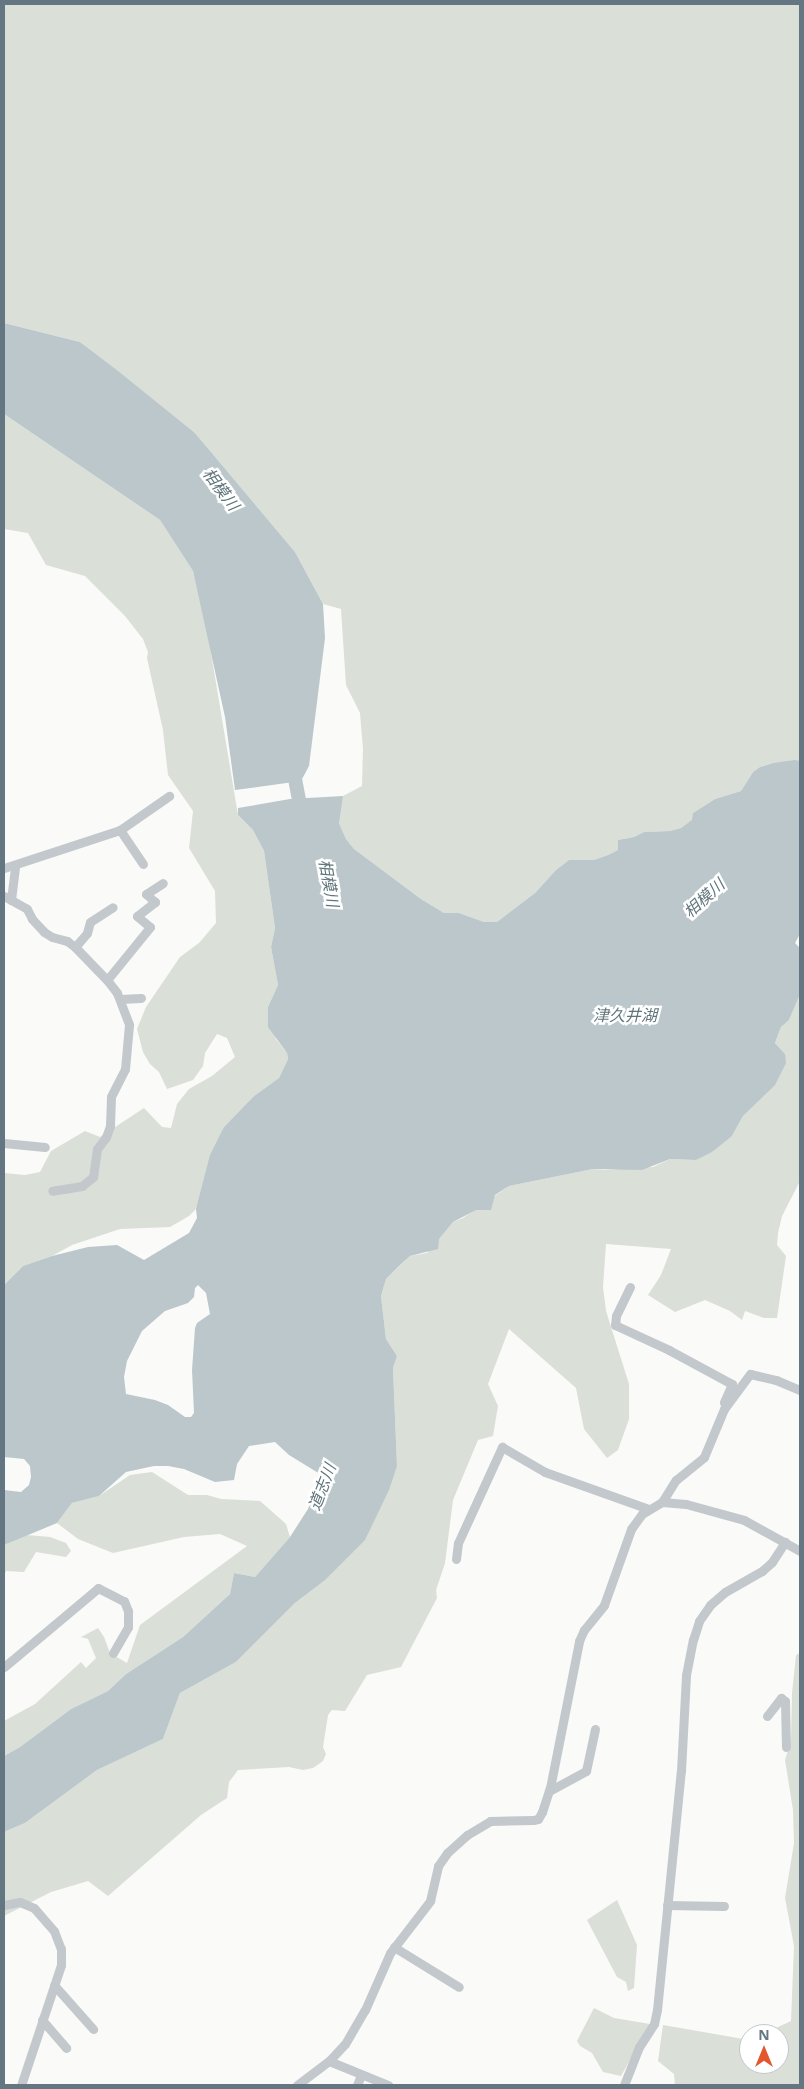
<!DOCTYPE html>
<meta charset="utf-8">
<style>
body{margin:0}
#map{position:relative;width:804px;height:2089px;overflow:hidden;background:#fafaf8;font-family:"Open Sans","Noto Sans JP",sans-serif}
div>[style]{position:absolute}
.green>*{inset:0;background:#dadfd7}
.water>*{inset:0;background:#bbc7cb}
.river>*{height:14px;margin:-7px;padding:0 7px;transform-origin:7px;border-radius:7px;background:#bbc7cb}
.minor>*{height:9px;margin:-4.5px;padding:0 4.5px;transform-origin:4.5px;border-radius:4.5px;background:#c3c8cc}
span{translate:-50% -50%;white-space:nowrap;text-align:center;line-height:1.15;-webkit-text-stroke:5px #fff;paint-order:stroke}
.water-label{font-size:16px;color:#60757c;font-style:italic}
.frame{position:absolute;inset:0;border:5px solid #657683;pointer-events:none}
.north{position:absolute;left:739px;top:2024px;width:50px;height:50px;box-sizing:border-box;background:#fff;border:1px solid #c1c8cd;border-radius:50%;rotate:0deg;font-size:14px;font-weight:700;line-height:20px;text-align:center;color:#657683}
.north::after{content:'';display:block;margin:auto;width:18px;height:22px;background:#e4572e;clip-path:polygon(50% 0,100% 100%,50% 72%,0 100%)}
</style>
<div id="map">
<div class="green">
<div style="clip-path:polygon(4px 4px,800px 4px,800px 761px,773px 763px,760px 767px,753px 772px,741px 791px,715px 799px,693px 813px,693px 820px,681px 828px,670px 831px,644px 832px,634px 837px,618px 840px,618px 850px,608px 855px,594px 860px,569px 860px,556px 870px,535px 893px,497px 922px,484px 922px,459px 913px,444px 913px,421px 899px,354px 849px,346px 839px,339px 823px,340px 808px,343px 796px,362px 786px,363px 749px,360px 713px,346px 685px,341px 609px,323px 604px,295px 552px,195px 433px,80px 342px,4px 323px)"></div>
<div style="clip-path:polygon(4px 414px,160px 520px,193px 571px,207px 629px,238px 815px,253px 830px,264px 851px,275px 928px,271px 947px,278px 985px,268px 1007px,276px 1039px,287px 1053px,288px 1059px,279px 1078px,254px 1096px,224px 1127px,196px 1209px,189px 1216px,170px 1227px,120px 1229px,72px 1245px,52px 1256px,23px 1266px,4px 1285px,4px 1173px,25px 1175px,40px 1172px,51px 1151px,85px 1131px,100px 1137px,144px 1108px,162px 1127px,171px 1128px,177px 1104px,189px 1089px,212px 1076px,235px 1057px,227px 1038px,217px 1034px,205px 1053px,203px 1066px,193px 1080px,167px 1089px,159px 1072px,150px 1064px,143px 1052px,137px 1029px,146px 1007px,180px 957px,199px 943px,216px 923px,215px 891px,189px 848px,193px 811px,168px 775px,163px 730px,147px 658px,148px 652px,143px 639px,125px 616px,85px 576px,46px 565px,28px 533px,4px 529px)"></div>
<div style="clip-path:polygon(800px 993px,800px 1181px,782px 1216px,778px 1233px,777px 1245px,786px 1256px,777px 1318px,764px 1318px,745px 1311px,742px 1320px,730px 1311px,705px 1300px,675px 1312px,648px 1295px,661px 1275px,671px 1249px,606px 1244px,603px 1287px,606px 1311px,629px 1384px,629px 1419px,618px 1450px,607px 1458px,584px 1429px,576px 1388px,509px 1329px,488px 1384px,498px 1406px,493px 1436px,478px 1440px,453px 1500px,445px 1563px,436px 1590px,437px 1598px,401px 1667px,367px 1675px,345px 1711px,332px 1710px,328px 1715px,323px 1747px,326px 1754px,323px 1761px,313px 1768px,303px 1770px,289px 1767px,238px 1770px,229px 1782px,227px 1798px,201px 1815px,108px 1896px,88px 1881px,51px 1892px,4px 1916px,4px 1832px,25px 1823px,97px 1770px,163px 1739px,180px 1693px,236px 1662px,295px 1603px,324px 1581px,397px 1466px,393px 1368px,397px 1356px,386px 1339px,381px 1296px,386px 1279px,410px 1256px,427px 1253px,453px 1222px,463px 1218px,509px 1186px,593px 1169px,604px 1170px,653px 1167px,670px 1159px,696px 1160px,732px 1136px,743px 1116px,775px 1084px,785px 1054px,775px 1043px,781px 1027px,789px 1020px)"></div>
<div style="clip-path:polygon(152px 1472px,188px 1495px,207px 1495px,221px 1499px,260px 1501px,286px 1524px,290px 1537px,255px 1577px,234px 1573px,230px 1594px,183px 1637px,126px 1674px,108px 1691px,71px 1709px,20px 1747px,4px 1756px,4px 1721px,35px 1704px,81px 1662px,86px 1668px,96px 1658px,88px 1639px,81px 1637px,98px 1628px,104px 1637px,110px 1653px,127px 1663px,140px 1625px,247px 1546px,220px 1534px,184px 1537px,113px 1553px,78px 1539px,57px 1523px,72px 1503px,99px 1496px,130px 1475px)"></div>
<div style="clip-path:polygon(27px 1535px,50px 1537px,66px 1543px,71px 1551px,66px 1557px,36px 1552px,24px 1572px,6px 1571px,4px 1576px,4px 1545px)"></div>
<div style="clip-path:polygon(800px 1653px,800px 2085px,675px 2085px,674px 2074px,658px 2061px,663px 2025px,749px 2040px,749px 2064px,779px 2064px,779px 2034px,763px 2034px,791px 2021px,794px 1946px,785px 1898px,794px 1843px,793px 1810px,785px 1760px,791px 1740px,792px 1693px,796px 1655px)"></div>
<div style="clip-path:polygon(617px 1900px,637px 1945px,634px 1988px,628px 1991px,626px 1982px,617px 1977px,587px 1920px)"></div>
<div style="clip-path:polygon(594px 2008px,614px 2018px,650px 2024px,621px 2076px,603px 2072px,592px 2053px,580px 2046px,577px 2041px)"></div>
</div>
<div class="water">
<div style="clip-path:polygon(4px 323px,80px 342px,118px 371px,195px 433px,295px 552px,323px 604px,325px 638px,309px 766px,301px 781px,235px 790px,225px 717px,193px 571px,160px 520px,4px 414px)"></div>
<div style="clip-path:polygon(evenodd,795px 760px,800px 761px,800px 934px,795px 943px,800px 948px,800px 994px,789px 1020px,781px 1027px,775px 1043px,785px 1054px,786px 1063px,775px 1085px,743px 1116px,732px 1136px,712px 1152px,696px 1160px,670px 1159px,642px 1170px,593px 1169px,509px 1186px,495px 1195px,491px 1210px,476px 1210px,453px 1222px,439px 1239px,438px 1249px,410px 1256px,398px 1267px,386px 1279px,381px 1296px,386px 1339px,397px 1356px,393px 1368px,397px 1466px,389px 1490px,365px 1540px,324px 1581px,295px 1603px,236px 1662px,180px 1693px,163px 1739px,97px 1770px,25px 1823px,4px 1832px,4px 1756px,20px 1747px,71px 1709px,108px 1691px,126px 1674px,183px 1637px,230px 1594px,234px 1573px,255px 1577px,290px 1537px,308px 1509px,320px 1474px,289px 1455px,275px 1442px,249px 1446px,237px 1464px,234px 1480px,215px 1482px,184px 1469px,168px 1466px,154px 1466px,126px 1472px,99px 1496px,72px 1503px,57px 1523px,4px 1545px,4px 1490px,21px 1492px,29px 1485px,31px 1477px,30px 1466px,24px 1459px,4px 1457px,4px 1285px,23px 1266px,52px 1256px,88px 1247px,117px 1245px,144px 1260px,189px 1233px,197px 1218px,196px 1209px,210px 1155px,224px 1127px,254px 1096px,279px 1078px,288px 1059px,287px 1053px,268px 1027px,268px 1007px,278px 985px,271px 947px,275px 928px,264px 851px,253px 830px,238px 815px,238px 808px,290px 799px,343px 796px,339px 823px,346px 839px,354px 849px,421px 899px,444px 913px,459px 913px,484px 922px,497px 922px,535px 893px,556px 870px,569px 860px,594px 860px,608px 855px,618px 850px,618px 840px,634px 837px,644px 832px,670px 831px,681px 828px,692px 820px,693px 813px,715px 799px,741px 791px,753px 772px,760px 767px,773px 763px,795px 760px,198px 1285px,206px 1293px,210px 1314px,197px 1323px,195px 1328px,192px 1370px,194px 1413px,191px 1417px,185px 1417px,168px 1405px,155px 1400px,126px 1394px,124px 1377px,127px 1361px,142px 1331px,165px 1311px,188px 1303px,194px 1297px,195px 1288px,198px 1285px)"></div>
</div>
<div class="river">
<div style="left:292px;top:763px;width:54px;rotate:79.3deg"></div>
</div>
<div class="minor">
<div style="left:120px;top:830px;width:41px;rotate:55.9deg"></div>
<div style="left:4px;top:868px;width:122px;rotate:-18.1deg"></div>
<div style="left:120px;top:830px;width:60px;rotate:-34.8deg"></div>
<div style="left:4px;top:896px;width:26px;rotate:29deg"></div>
<div style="left:27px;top:909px;width:11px;rotate:63deg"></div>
<div style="left:32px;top:919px;width:18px;rotate:47deg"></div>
<div style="left:44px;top:932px;width:9px;rotate:32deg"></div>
<div style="left:52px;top:937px;width:16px;rotate:15deg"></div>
<div style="left:67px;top:941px;width:10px;rotate:37deg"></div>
<div style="left:75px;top:947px;width:46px;rotate:45.9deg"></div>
<div style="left:107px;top:980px;width:16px;rotate:52deg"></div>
<div style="left:117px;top:993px;width:34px;rotate:69deg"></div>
<div style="left:129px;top:1025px;width:44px;rotate:95.2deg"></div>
<div style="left:125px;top:1069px;width:31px;rotate:117deg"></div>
<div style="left:111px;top:1097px;width:29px;rotate:92deg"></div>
<div style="left:110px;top:1126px;width:12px;rotate:110deg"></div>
<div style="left:106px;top:1137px;width:15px;rotate:127deg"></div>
<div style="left:97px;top:1149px;width:28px;rotate:98deg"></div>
<div style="left:93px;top:1177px;width:14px;rotate:141deg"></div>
<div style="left:82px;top:1186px;width:30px;rotate:171deg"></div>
<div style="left:11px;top:900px;width:35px;rotate:-83deg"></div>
<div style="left:75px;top:947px;width:18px;rotate:-49deg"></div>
<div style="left:87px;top:933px;width:11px;rotate:-75deg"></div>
<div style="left:90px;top:922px;width:27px;rotate:-33deg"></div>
<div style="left:107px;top:980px;width:68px;rotate:-50.9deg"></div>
<div style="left:150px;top:927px;width:17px;rotate:-140deg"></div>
<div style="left:137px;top:916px;width:23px;rotate:-38deg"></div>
<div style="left:155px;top:902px;width:12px;rotate:-138deg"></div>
<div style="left:146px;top:894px;width:20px;rotate:-33deg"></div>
<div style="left:120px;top:999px;width:21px;rotate:-3deg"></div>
<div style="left:4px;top:1143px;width:41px;rotate:5.6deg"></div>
<div style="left:630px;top:1287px;width:32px;rotate:116deg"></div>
<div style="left:616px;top:1316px;width:9px;rotate:96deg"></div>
<div style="left:615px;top:1325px;width:60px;rotate:24.8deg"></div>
<div style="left:669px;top:1350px;width:72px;rotate:28.4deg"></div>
<div style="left:732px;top:1384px;width:20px;rotate:114deg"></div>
<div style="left:662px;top:1502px;width:26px;rotate:-58deg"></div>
<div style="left:676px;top:1480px;width:36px;rotate:-39deg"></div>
<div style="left:704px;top:1457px;width:52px;rotate:-67.4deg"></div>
<div style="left:724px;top:1409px;width:44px;rotate:-53.4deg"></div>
<div style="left:750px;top:1374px;width:27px;rotate:13deg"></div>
<div style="left:776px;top:1380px;width:26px;rotate:23deg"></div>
<div style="left:456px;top:1559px;width:16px;rotate:-83deg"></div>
<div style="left:458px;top:1543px;width:106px;rotate:-65.4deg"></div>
<div style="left:502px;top:1447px;width:50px;rotate:30.2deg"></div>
<div style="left:545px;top:1472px;width:110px;rotate:19.6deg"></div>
<div style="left:4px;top:1667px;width:123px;rotate:-40deg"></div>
<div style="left:98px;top:1588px;width:29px;rotate:27deg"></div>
<div style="left:124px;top:1601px;width:11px;rotate:68deg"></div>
<div style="left:128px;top:1611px;width:16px;rotate:90deg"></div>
<div style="left:128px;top:1627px;width:30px;rotate:120deg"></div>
<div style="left:767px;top:1716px;width:23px;rotate:-52deg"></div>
<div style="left:781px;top:1698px;width:5px;rotate:37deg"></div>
<div style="left:785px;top:1701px;width:46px;rotate:88.8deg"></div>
<div style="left:549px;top:1791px;width:42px;rotate:-28.4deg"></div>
<div style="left:586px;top:1771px;width:43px;rotate:-77.9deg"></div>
<div style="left:4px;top:1905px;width:16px;rotate:-11deg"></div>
<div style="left:20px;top:1902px;width:15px;rotate:23deg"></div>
<div style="left:34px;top:1908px;width:30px;rotate:49deg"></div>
<div style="left:54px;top:1931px;width:19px;rotate:69deg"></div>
<div style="left:61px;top:1949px;width:16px;rotate:90deg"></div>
<div style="left:61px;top:1965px;width:126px;rotate:108.4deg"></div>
<div style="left:667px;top:1905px;width:57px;rotate:1deg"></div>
<div style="left:394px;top:1947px;width:76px;rotate:31.6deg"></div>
<div style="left:54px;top:1985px;width:59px;rotate:48.4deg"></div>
<div style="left:42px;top:2020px;width:37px;rotate:49deg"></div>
<div style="left:329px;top:2061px;width:64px;rotate:22.1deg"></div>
<div style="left:297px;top:2085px;width:40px;rotate:-37deg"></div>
<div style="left:329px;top:2061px;width:23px;rotate:-47deg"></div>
<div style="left:345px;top:2044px;width:39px;rotate:-60deg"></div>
<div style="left:365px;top:2010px;width:62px;rotate:-66.3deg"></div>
<div style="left:390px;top:1953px;width:66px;rotate:-52.4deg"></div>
<div style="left:430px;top:1901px;width:36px;rotate:-77deg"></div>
<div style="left:438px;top:1866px;width:16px;rotate:-55deg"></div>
<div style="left:447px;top:1853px;width:27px;rotate:-42deg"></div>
<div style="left:467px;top:1835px;width:27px;rotate:-31deg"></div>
<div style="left:490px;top:1821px;width:43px;rotate:-1.3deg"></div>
<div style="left:533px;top:1820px;width:5px;rotate:-11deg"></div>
<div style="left:538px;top:1819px;width:8px;rotate:-60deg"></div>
<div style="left:542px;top:1812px;width:25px;rotate:-72deg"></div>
<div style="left:550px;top:1788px;width:150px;rotate:-78.8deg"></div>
<div style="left:579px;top:1641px;width:12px;rotate:-66deg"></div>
<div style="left:584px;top:1630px;width:32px;rotate:-51deg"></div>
<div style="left:604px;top:1605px;width:81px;rotate:-70.4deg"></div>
<div style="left:631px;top:1529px;width:19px;rotate:-54deg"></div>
<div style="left:642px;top:1514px;width:23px;rotate:-31deg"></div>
<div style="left:662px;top:1502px;width:24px;rotate:5deg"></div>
<div style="left:686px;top:1504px;width:60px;rotate:15.4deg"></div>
<div style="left:744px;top:1520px;width:64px;rotate:29deg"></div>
<div style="left:357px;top:2085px;width:11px;rotate:-68deg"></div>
<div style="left:624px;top:2085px;width:41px;rotate:-68.5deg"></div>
<div style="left:639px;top:2047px;width:27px;rotate:-57deg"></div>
<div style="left:654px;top:2024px;width:14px;rotate:-78deg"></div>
<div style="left:657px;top:2010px;width:240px;rotate:-84.3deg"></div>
<div style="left:681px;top:1771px;width:96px;rotate:-87deg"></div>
<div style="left:686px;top:1675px;width:36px;rotate:-79deg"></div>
<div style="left:693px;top:1640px;width:20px;rotate:-72deg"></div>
<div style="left:699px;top:1621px;width:19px;rotate:-55deg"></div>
<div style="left:710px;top:1605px;width:20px;rotate:-41deg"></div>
<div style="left:725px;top:1592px;width:43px;rotate:-29.6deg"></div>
<div style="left:762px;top:1571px;width:13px;rotate:-42deg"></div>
<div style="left:772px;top:1562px;width:24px;rotate:-57deg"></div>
</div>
<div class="water-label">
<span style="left:221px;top:489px;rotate:53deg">相模川</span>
<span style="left:329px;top:883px;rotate:80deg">相模川</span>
<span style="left:704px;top:898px;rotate:-42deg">相模川</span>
<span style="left:625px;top:1015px">津久井湖</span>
<span style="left:322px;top:1487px;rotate:-69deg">道志川</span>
</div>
<div class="frame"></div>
<div class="north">N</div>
</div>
